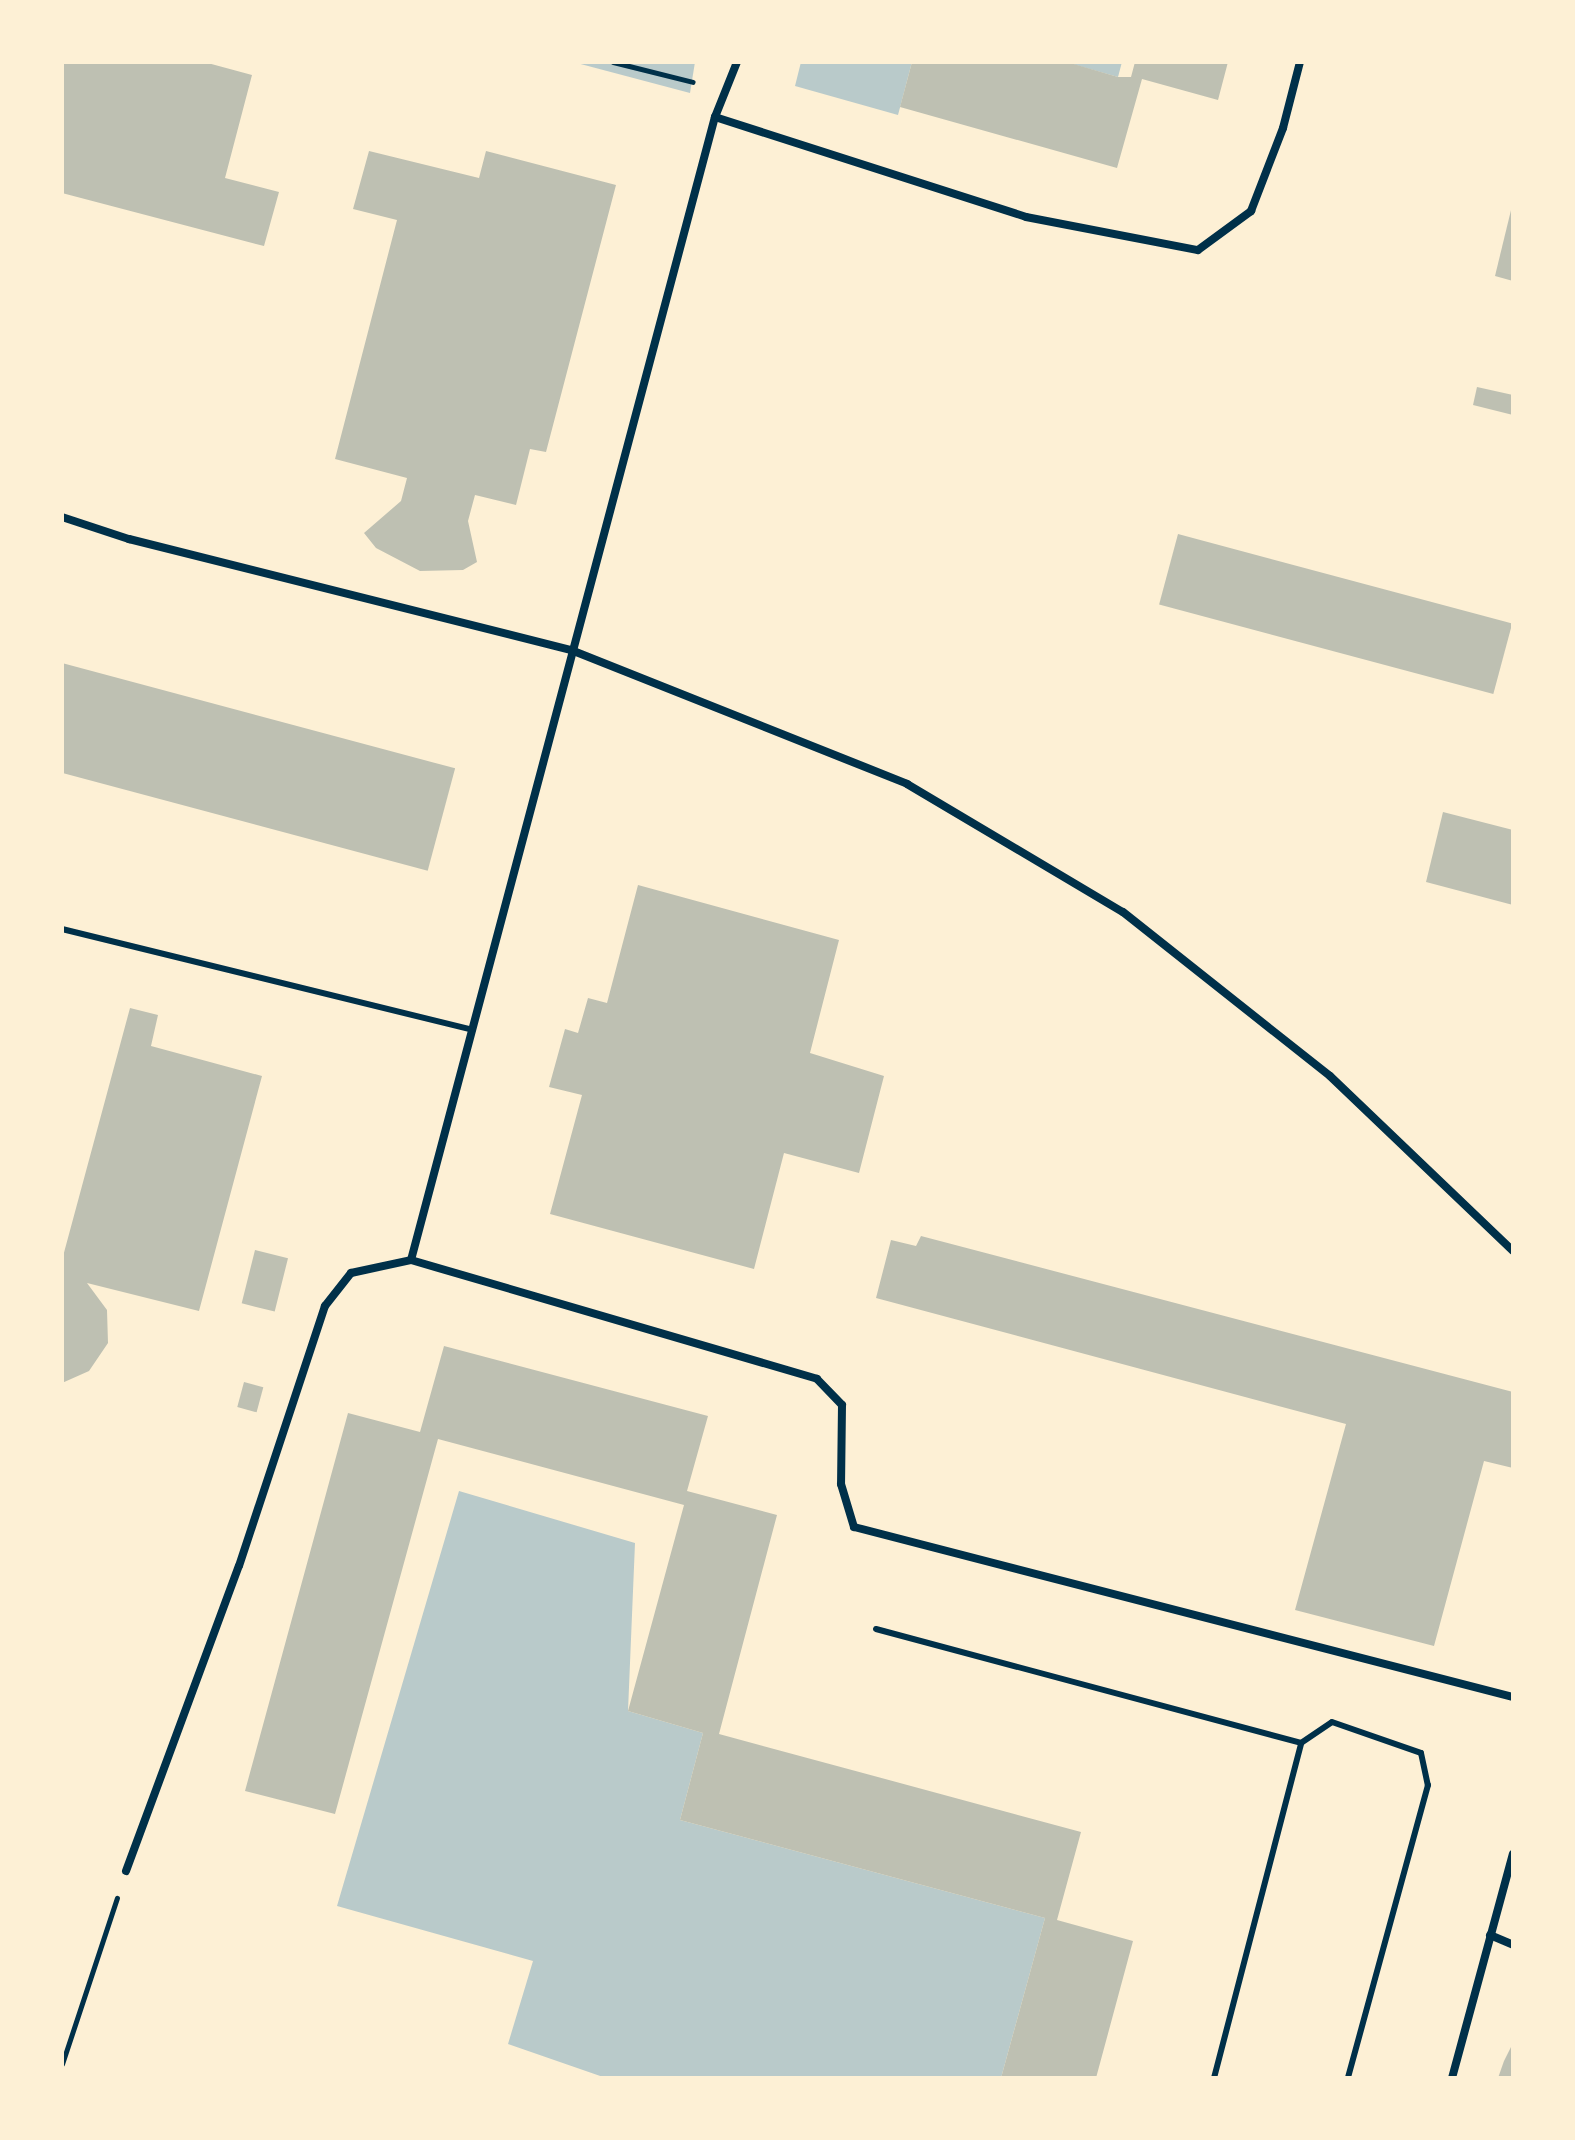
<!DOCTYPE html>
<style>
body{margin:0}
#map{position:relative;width:1575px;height:2140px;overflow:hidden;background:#fdf0d5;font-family:"Nunito Sans",sans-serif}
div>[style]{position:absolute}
.green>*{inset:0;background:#b9caca}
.building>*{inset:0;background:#bec0b2;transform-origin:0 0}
.path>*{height:5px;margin:-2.5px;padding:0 2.5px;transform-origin:2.5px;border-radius:2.5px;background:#003049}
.service>*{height:6px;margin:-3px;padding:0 3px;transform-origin:3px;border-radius:3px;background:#003049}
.minor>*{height:8px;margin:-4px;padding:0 4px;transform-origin:4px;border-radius:4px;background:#003049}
span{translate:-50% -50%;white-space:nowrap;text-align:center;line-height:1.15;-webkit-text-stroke:8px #fdf0d5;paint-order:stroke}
.frame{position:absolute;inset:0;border:64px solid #fdf0d5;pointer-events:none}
</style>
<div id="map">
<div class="green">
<div style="clip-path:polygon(573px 62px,695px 62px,690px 93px)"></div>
<div style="clip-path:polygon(801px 62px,912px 62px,898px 115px,795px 86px)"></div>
<div style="clip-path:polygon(1065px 62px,1122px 62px,1118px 77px)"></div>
<div style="clip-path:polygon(459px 1491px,635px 1543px,628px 1711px,703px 1733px,680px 1820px,1045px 1918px,1001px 2078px,606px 2078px,508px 2044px,533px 1961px,337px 1906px)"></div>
</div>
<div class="building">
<div style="clip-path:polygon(62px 62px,204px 62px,252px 75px,225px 178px,279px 192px,264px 246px,62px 193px)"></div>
<div style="clip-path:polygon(912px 62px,1067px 62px,1118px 77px,1131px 77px,1135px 62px,1228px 62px,1218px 100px,1142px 79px,1117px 168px,900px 107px)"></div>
<div style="clip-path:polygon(369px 151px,479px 178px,486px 151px,616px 185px,546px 452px,530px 449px,516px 505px,475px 495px,468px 521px,477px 562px,463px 570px,420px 571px,376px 548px,364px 533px,401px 501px,407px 478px,335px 459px,397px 220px,353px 209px)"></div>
<div style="clip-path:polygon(1512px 206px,1513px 207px,1513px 281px,1495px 276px)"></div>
<div style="clip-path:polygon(1477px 387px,1513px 395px,1513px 415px,1473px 405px)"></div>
<div style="left:1178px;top:534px;width:346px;height:73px;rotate:15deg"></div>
<div style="left:62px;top:663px;width:407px;height:106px;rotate:15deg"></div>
<div style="clip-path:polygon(1443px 812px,1513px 830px,1513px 905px,1426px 882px)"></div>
<div style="clip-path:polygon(638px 885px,839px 940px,810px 1053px,884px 1076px,859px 1173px,784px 1153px,754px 1269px,550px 1214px,582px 1095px,549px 1087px,565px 1029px,578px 1033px,588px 998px,607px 1003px)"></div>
<div style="clip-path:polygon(130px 1008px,158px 1015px,151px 1046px,262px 1076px,199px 1311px,87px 1283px,107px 1310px,108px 1343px,89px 1371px,62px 1383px,62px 1260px)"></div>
<div style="clip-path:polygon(921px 1236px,1513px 1392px,1513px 1468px,1484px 1461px,1434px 1646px,1295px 1610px,1346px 1424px,876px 1298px,891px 1240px,916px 1246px)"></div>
<div style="left:255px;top:1250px;width:34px;height:55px;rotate:14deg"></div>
<div style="clip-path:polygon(444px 1346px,708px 1416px,687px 1491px,777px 1515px,719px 1734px,1081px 1832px,1057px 1920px,1133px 1941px,1096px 2078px,1001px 2078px,1045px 1918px,680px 1820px,703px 1733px,628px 1711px,684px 1505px,438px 1439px,335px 1814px,245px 1791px,348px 1413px,420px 1432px)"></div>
<div style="left:244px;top:1382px;width:20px;height:26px;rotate:15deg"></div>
<div style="clip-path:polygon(1513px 2043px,1513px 2078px,1498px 2078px,1504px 2061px)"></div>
</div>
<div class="path">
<div style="left:613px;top:62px;width:82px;rotate:14deg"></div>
<div style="left:62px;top:2064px;width:175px;rotate:-71.7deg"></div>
</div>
<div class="service">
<div style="left:62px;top:929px;width:422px;rotate:13.8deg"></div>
<div style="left:876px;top:1629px;width:440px;rotate:15deg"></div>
<div style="left:1301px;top:1743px;width:37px;rotate:-34deg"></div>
<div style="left:1332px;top:1722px;width:94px;rotate:19.2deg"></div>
<div style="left:1421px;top:1753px;width:33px;rotate:78deg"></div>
<div style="left:1428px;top:1785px;width:304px;rotate:105.3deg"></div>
<div style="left:1214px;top:2078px;width:346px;rotate:-75.4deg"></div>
</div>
<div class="minor">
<div style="left:715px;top:117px;width:59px;rotate:-68.2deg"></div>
<div style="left:62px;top:517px;width:71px;rotate:18.2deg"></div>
<div style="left:129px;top:539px;width:456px;rotate:14.1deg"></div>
<div style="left:571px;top:650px;width:362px;rotate:21.7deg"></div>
<div style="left:907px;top:784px;width:251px;rotate:30.7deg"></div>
<div style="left:1123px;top:912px;width:264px;rotate:38.4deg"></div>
<div style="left:1330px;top:1076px;width:253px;rotate:43.7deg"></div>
<div style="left:411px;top:1260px;width:1183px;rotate:-75.11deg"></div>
<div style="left:715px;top:117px;width:327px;rotate:17.8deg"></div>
<div style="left:1026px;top:217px;width:175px;rotate:10.9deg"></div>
<div style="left:1198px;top:250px;width:66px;rotate:-36.3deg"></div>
<div style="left:1251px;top:211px;width:89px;rotate:-68.9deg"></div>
<div style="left:1283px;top:128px;width:68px;rotate:-75.6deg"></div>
<div style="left:126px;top:1871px;width:325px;rotate:-69.7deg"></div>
<div style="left:239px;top:1566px;width:274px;rotate:-71.7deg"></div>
<div style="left:325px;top:1306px;width:42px;rotate:-51.8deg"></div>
<div style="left:351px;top:1273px;width:61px;rotate:-12.2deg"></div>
<div style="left:411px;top:1260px;width:423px;rotate:16.3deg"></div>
<div style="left:817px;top:1379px;width:36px;rotate:46deg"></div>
<div style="left:842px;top:1405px;width:79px;rotate:90.7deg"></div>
<div style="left:841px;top:1484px;width:45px;rotate:73.2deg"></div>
<div style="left:854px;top:1527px;width:681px;rotate:14.47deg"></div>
<div style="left:1490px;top:1935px;width:25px;rotate:23deg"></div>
<div style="left:1452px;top:2078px;width:232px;rotate:-74.8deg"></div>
</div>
<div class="frame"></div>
</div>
